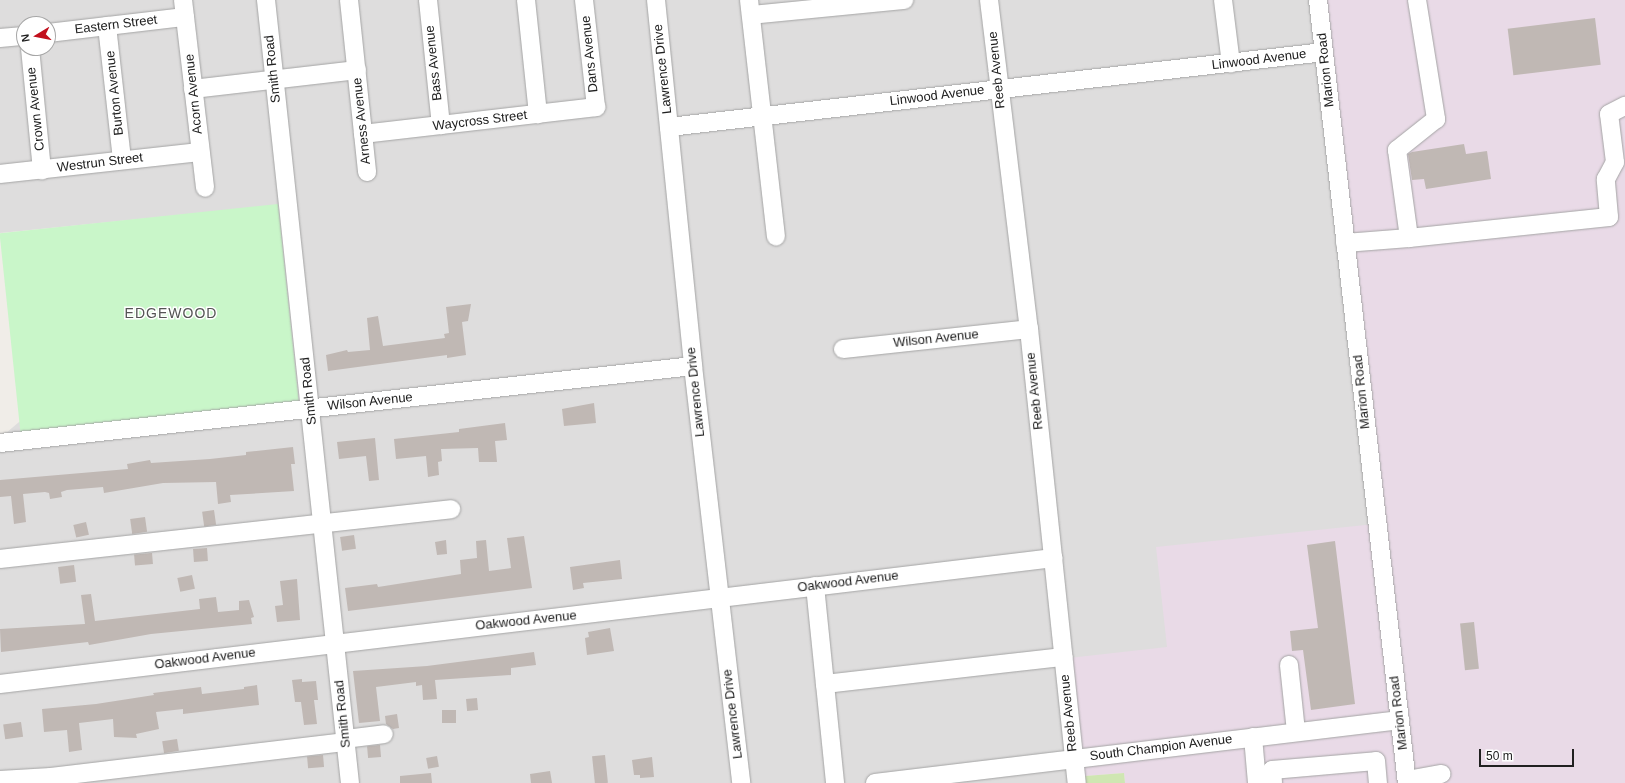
<!DOCTYPE html>
<style>
body{margin:0}
#map{position:relative;width:1625px;height:783px;overflow:hidden;background:#f0ede8;font-family:Arial,sans-serif}
div>[style]{position:absolute}
.residential>*{inset:0;background:#dedddd}
.industrial>*{inset:0;background:#e9dae7}
.grass>*{inset:0;background:#cfe6b2}
.park>*{inset:0;background:#c9f6c9;transform-origin:0 0}
.building>*{inset:0;background:#c0b8b4;transform-origin:0 0}
.roads{filter:drop-shadow(0 0 1px #a4a4a4) drop-shadow(0 0 1px #a4a4a4)}
.minor>*{height:18px;margin:-9px;padding:0 9px;transform-origin:9px;border-radius:9px;background:#fff}
span{translate:-50% -50%;white-space:nowrap;text-align:center;line-height:1.15;-webkit-text-stroke:3px #fff;paint-order:stroke}
.street-label{font-size:13px;color:#202020}
.neighbourhood-label{font-size:14px;color:#535353;letter-spacing:1px}
.north{position:absolute;left:16px;top:16px;width:40px;height:40px;box-sizing:border-box;background:#fff;border:1px solid #a6a6a6;border-radius:50%;rotate:260deg;font-size:11px;font-weight:700;line-height:16px;text-align:center;color:#202020}
.north::after{content:'';display:block;margin:auto;width:14px;height:18px;background:#c20f1c;clip-path:polygon(50% 0,100% 100%,50% 72%,0 100%)}
.scale{position:absolute;left:1479px;top:749px;width:95px;height:18px;box-sizing:border-box;border:2px solid #202020;border-top:0;padding-left:5px;font-size:12px;line-height:14px;white-space:nowrap;color:#202020;-webkit-text-stroke:3px #fff;paint-order:stroke}
</style>
<div id="map">
<div class="residential">
<div style="clip-path:polygon(evenodd,0 0,1320px 0,1375px 525px,1167px 647px,1072px 783px,0 783px,0 438px,278px 205px,0 233px,0 0,24px 24px,48px 24px,48px 48px,24px 48px,24px 24px)"></div>
</div>
<div class="industrial">
<div style="clip-path:polygon(1320px 0,1625px 0,1625px 783px,1125px 783px,1124px 773px,1072px 777px,1060px 659px,1167px 647px,1156px 547px,1375px 524px)"></div>
</div>
<div class="grass">
<div style="clip-path:polygon(1124px 773px,1125px 783px,1072px 783px,1072px 777px)"></div>
</div>
<div class="park">
<div style="left:278px;top:204px;width:204px;height:280px;rotate:84deg"></div>
</div>
<div class="building">
<div style="left:1595px;top:18px;width:47px;height:88px;rotate:83deg"></div>
<div style="clip-path:polygon(1464px 144px,1466px 154px,1487px 151px,1491px 179px,1426px 189px,1424px 179px,1412px 180px,1408px 154px,1412px 152px)"></div>
<div style="clip-path:polygon(471px 304px,468px 321px,462px 322px,466px 355px,447px 358px,447px 355px,328px 371px,326px 355px,347px 350px,348px 352px,370px 350px,367px 318px,378px 316px,383px 346px,445px 338px,444px 334px,449px 333px,446px 307px)"></div>
<div style="clip-path:polygon(594px 403px,596px 423px,564px 426px,562px 409px)"></div>
<div style="clip-path:polygon(505px 423px,507px 440px,495px 441px,497px 462px,479px 462px,478px 448px,441px 449px,442px 461px,438px 462px,439px 475px,428px 477px,426px 456px,396px 459px,394px 439px,459px 432px,459px 429px)"></div>
<div style="clip-path:polygon(375px 438px,379px 480px,369px 481px,366px 456px,339px 459px,337px 442px)"></div>
<div style="clip-path:polygon(293px 447px,295px 464px,291px 464px,294px 491px,230px 495px,231px 502px,218px 504px,216px 482px,163px 483px,104px 493px,103px 487px,67px 490px,61px 492px,62px 497px,50px 499px,49px 493px,45px 492px,23px 494px,26px 522px,14px 524px,11px 496px,0 497px,0 480px,128px 469px,127px 464px,150px 460px,151px 463px,210px 459px,246px 455px,246px 452px)"></div>
<div style="left:214px;top:510px;width:15px;height:12px;rotate:82deg"></div>
<div style="left:145px;top:517px;width:15px;height:15px;rotate:82deg"></div>
<div style="left:86px;top:522px;width:13px;height:13px;rotate:77deg"></div>
<div style="left:354px;top:535px;width:14px;height:14px;rotate:82deg"></div>
<div style="clip-path:polygon(524px 536px,532px 588px,348px 611px,345px 588px,377px 584px,378px 587px,461px 574px,460px 560px,477px 558px,476px 541px,486px 540px,489px 571px,511px 568px,507px 538px)"></div>
<div style="clip-path:polygon(446px 540px,447px 554px,437px 555px,435px 542px)"></div>
<div style="clip-path:polygon(1335px 541px,1355px 704px,1311px 710px,1303px 650px,1292px 651px,1290px 631px,1318px 628px,1307px 545px)"></div>
<div style="left:207px;top:548px;width:13px;height:14px;rotate:86deg"></div>
<div style="left:152px;top:553px;width:11px;height:18px;rotate:85deg"></div>
<div style="clip-path:polygon(620px 560px,622px 579px,583px 583px,584px 588px,573px 590px,570px 567px)"></div>
<div style="left:74px;top:565px;width:17px;height:16px;rotate:83deg"></div>
<div style="left:192px;top:575px;width:14px;height:15px;rotate:78deg"></div>
<div style="clip-path:polygon(297px 579px,300px 620px,277px 622px,275px 606px,283px 605px,280px 581px)"></div>
<div style="clip-path:polygon(91px 594px,95px 621px,200px 609px,199px 599px,216px 597px,218px 612px,239px 610px,239px 601px,249px 600px,254px 617px,251px 618px,252px 624px,151px 634px,89px 645px,88px 642px,1px 652px,0 629px,85px 624px,81px 595px)"></div>
<div style="left:1474px;top:622px;width:47px;height:14px;rotate:84deg"></div>
<div style="clip-path:polygon(610px 628px,614px 651px,587px 655px,585px 638px,589px 637px,588px 632px)"></div>
<div style="clip-path:polygon(534px 652px,536px 665px,511px 668px,511px 675px,435px 680px,437px 699px,423px 700px,422px 685px,416px 686px,416px 682px,376px 687px,380px 721px,359px 723px,353px 671px,427px 666px)"></div>
<div style="clip-path:polygon(302px 679px,302px 682px,316px 681px,318px 700px,314px 700px,317px 724px,304px 725px,301px 702px,295px 702px,292px 680px)"></div>
<div style="clip-path:polygon(257px 685px,259px 705px,183px 714px,183px 709px,156px 712px,159px 729px,136px 734px,137px 738px,114px 737px,113px 719px,79px 723px,82px 750px,69px 752px,67px 730px,44px 732px,42px 709px,96px 704px,154px 695px,153px 693px,201px 687px,202px 694px,244px 689px,244px 687px)"></div>
<div style="left:477px;top:698px;width:12px;height:11px;rotate:85deg"></div>
<div style="left:456px;top:710px;width:13px;height:14px;rotate:90deg"></div>
<div style="clip-path:polygon(397px 714px,399px 728px,393px 729px,386px 724px,385px 716px)"></div>
<div style="left:21px;top:722px;width:15px;height:18px;rotate:82deg"></div>
<div style="left:177px;top:739px;width:12px;height:15px;rotate:81deg"></div>
<div style="left:380px;top:745px;width:12px;height:13px;rotate:85deg"></div>
<div style="left:323px;top:755px;width:12px;height:16px;rotate:85deg"></div>
<div style="left:605px;top:755px;width:28px;height:13px;rotate:84deg"></div>
<div style="left:437px;top:756px;width:11px;height:11px;rotate:80deg"></div>
<div style="clip-path:polygon(652px 757px,654px 777px,640px 778px,640px 775px,634px 775px,632px 760px)"></div>
<div style="clip-path:polygon(550px 771px,552px 783px,531px 783px,530px 774px)"></div>
<div style="clip-path:polygon(431px 773px,432px 783px,400px 783px,400px 776px)"></div>
</div>
<div class="roads">
<div class="minor">
<div style="left:183px;top:0;width:189px;rotate:83.3deg"></div>
<div style="left:266px;top:0;width:787px;rotate:83.88deg"></div>
<div style="left:349px;top:0;width:173px;rotate:84deg"></div>
<div style="left:428px;top:0;width:126px;rotate:84.1deg"></div>
<div style="left:526px;top:0;width:115px;rotate:84deg"></div>
<div style="left:656px;top:0;width:368px;rotate:84.2deg"></div>
<div style="left:693px;top:366px;width:420px;rotate:83.4deg"></div>
<div style="left:749px;top:0;width:238px;rotate:83.5deg"></div>
<div style="left:989px;top:0;width:331px;rotate:83.1deg"></div>
<div style="left:1029px;top:329px;width:457px;rotate:84deg"></div>
<div style="left:1223px;top:0;width:64px;rotate:82.9deg"></div>
<div style="left:1318px;top:0;width:788px;rotate:83.52deg"></div>
<div style="left:1417px;top:0;width:121px;rotate:80.9deg"></div>
<div style="left:1436px;top:119px;width:50px;rotate:141.5deg"></div>
<div style="left:1397px;top:150px;width:89px;rotate:82.2deg"></div>
<div style="left:1409px;top:238px;width:201px;rotate:-6deg"></div>
<div style="left:1609px;top:217px;width:38px;rotate:-95deg"></div>
<div style="left:1606px;top:179px;width:19px;rotate:-62deg"></div>
<div style="left:1615px;top:162px;width:48px;rotate:-97.1deg"></div>
<div style="left:1609px;top:114px;width:18px;rotate:-27deg"></div>
<div style="left:751px;top:15px;width:154px;rotate:-5.6deg"></div>
<div style="left:107px;top:26px;width:135px;rotate:83.6deg"></div>
<div style="left:48px;top:33px;width:138px;rotate:-6.7deg"></div>
<div style="left:0;top:38px;width:24px;rotate:-5deg"></div>
<div style="left:30px;top:48px;width:123px;rotate:84.4deg"></div>
<div style="left:193px;top:89px;width:165px;rotate:-6.6deg"></div>
<div style="left:669px;top:127px;width:659px;rotate:-6.53deg"></div>
<div style="left:363px;top:134px;width:235px;rotate:-6.6deg"></div>
<div style="left:596px;top:107px;width:108px;rotate:-96.4deg"></div>
<div style="left:0;top:174px;width:201px;rotate:-6.3deg"></div>
<div style="left:1345px;top:243px;width:64px;rotate:-4.5deg"></div>
<div style="left:843px;top:349px;width:187px;rotate:-6.1deg"></div>
<div style="left:0;top:443px;width:697px;rotate:-6.34deg"></div>
<div style="left:0;top:559px;width:454px;rotate:-6.3deg"></div>
<div style="left:815px;top:586px;width:99px;rotate:84.2deg"></div>
<div style="left:825px;top:684px;width:240px;rotate:-6.5deg"></div>
<div style="left:1289px;top:665px;width:67px;rotate:84deg"></div>
<div style="left:0;top:684px;width:1061px;rotate:-6.82deg"></div>
<div style="left:825px;top:684px;width:100px;rotate:84.2deg"></div>
<div style="left:1253px;top:737px;width:46px;rotate:85deg"></div>
<div style="left:345px;top:739px;width:39px;rotate:-7deg"></div>
<div style="left:0;top:780px;width:51px;rotate:-3.4deg"></div>
<div style="left:51px;top:777px;width:297px;rotate:-6.8deg"></div>
<div style="left:1407px;top:780px;width:35px;rotate:-10deg"></div>
<div style="left:875px;top:783px;width:529px;rotate:-6.84deg"></div>
<div style="left:1273px;top:783px;width:13px;rotate:-94deg"></div>
<div style="left:1272px;top:770px;width:104px;rotate:-4.9deg"></div>
<div style="left:1376px;top:761px;width:22px;rotate:85deg"></div>
</div>
</div>
<div class="street-label">
<span style="left:116px;top:25px;rotate:-7deg">Eastern Street</span>
<span style="left:590px;top:54px;rotate:-96deg">Dans Avenue</span>
<span style="left:1259px;top:60px;rotate:-7deg">Linwood Avenue</span>
<span style="left:434px;top:63px;rotate:-96deg">Bass Avenue</span>
<span style="left:273px;top:69px;rotate:-96deg">Smith Road</span>
<span style="left:663px;top:69px;rotate:-96deg">Lawrence Drive</span>
<span style="left:997px;top:70px;rotate:-96deg">Reeb Avenue</span>
<span style="left:1326px;top:70px;rotate:-96deg">Marion Road</span>
<span style="left:115px;top:93px;rotate:-96deg">Burton Avenue</span>
<span style="left:194px;top:94px;rotate:-96deg">Acorn Avenue</span>
<span style="left:937px;top:96px;rotate:-7deg">Linwood Avenue</span>
<span style="left:36px;top:109px;rotate:-96deg">Crown Avenue</span>
<span style="left:362px;top:121px;rotate:-96deg">Arness Avenue</span>
<span style="left:480px;top:121px;rotate:-7deg">Waycross Street</span>
<span style="left:100px;top:163px;rotate:-7deg">Westrun Street</span>
<span style="left:936px;top:339px;rotate:-6deg">Wilson Avenue</span>
<span style="left:309px;top:391px;rotate:-96deg">Smith Road</span>
<span style="left:1035px;top:391px;rotate:-96deg">Reeb Avenue</span>
<span style="left:696px;top:392px;rotate:-96deg">Lawrence Drive</span>
<span style="left:1362px;top:392px;rotate:-96deg">Marion Road</span>
<span style="left:370px;top:402px;rotate:-6deg">Wilson Avenue</span>
<span style="left:848px;top:582px;rotate:-7deg">Oakwood Avenue</span>
<span style="left:526px;top:621px;rotate:-6deg">Oakwood Avenue</span>
<span style="left:205px;top:659px;rotate:-7deg">Oakwood Avenue</span>
<span style="left:1069px;top:713px;rotate:-96deg">Reeb Avenue</span>
<span style="left:1399px;top:713px;rotate:-97deg">Marion Road</span>
<span style="left:343px;top:714px;rotate:-96deg">Smith Road</span>
<span style="left:733px;top:714px;rotate:-97deg">Lawrence Drive</span>
<span style="left:1161px;top:748px;rotate:-7deg">South Champion Avenue</span>
</div>
<div class="neighbourhood-label">
<span style="left:171px;top:313px">EDGEWOOD</span>
</div>
<div class="north">N</div>
<div class="scale">50 m</div>
</div>
